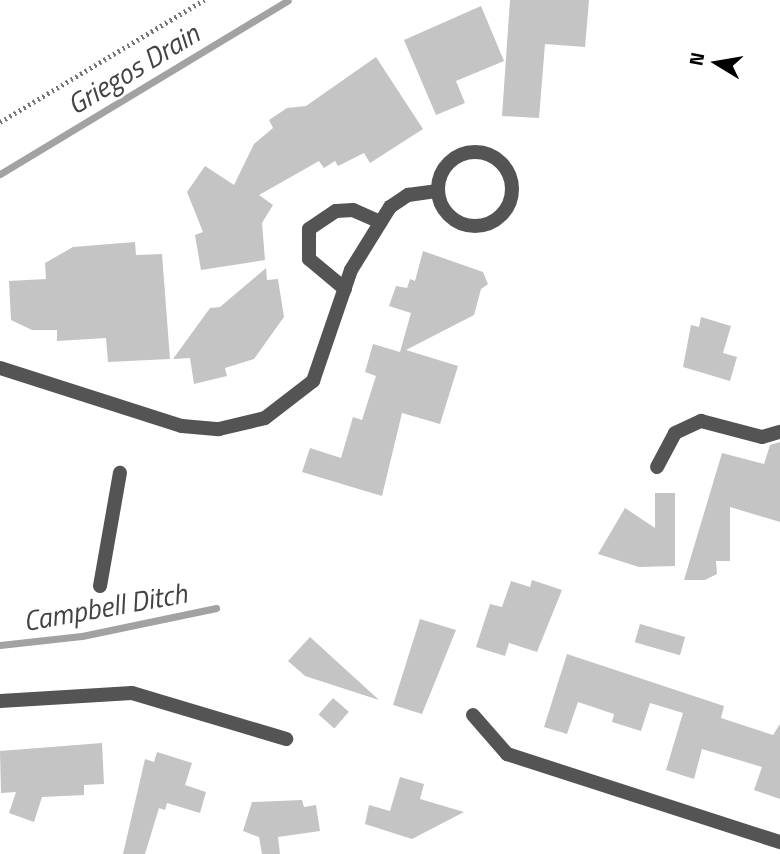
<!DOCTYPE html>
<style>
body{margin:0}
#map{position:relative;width:780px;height:854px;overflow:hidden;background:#fff;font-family:"Titillium Web",sans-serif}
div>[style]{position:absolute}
.stream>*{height:7px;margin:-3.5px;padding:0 3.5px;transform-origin:3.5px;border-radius:3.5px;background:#a2a2a2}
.building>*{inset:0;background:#c4c4c4;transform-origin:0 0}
.path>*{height:4.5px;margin-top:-2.25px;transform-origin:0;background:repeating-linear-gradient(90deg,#767676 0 2px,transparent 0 5.5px)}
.service>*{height:14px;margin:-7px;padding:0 7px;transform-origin:7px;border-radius:7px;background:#545454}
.minor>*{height:14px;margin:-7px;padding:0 7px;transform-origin:7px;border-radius:7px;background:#545454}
.minor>.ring{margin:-7px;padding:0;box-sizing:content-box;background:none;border:14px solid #545454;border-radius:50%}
span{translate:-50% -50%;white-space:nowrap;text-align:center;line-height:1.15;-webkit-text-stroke:5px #fff;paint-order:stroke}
.water-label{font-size:28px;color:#434343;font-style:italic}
.north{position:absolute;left:682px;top:28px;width:70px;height:70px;-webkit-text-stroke:5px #fff;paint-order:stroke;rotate:281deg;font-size:19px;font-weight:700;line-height:28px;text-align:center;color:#000}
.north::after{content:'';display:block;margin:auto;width:24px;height:32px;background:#000;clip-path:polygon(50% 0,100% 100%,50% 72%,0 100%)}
</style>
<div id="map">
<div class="stream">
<div style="left:0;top:174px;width:336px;rotate:-31.1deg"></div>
<div style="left:0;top:645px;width:82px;rotate:-6.3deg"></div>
<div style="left:82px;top:636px;width:137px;rotate:-11.8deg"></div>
</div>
<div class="building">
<div style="clip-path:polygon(510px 0,589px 0,585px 47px,545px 44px,539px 118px,502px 116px)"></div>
<div style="clip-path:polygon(481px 6px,504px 61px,456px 81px,465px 103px,436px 115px,404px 40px)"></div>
<div style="clip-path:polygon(376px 57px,423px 129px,370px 163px,364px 153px,338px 166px,335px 161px,324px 168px,319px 161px,259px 195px,273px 205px,262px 223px,265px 260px,201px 270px,195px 235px,203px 232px,187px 192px,205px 166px,234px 185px,254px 144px,273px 128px,269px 120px,287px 108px,306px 106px)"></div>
<div style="clip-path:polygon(135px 242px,136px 255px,162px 254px,170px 359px,108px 362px,106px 338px,57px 341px,57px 330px,32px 330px,11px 320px,9px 281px,46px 279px,45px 263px,73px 247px)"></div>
<div style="clip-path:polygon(423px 251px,483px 272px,488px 284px,481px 289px,474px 315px,406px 350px,458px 366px,440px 424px,402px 413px,382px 496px,302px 472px,310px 448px,341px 458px,353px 417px,362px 420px,376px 376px,365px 372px,373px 344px,400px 352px,411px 313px,389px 306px,396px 286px,407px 288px,410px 279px,415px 281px)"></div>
<div style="clip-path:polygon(266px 268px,267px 280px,278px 279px,284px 317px,254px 359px,225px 368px,227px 376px,194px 384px,190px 358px,173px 359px,210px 308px,220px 307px)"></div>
<div style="clip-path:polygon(701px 317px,731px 326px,723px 353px,737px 357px,730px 381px,683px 367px,691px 325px,699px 327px)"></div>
<div style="clip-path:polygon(780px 442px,780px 522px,730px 507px,730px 561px,716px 561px,717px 574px,705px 580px,684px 580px,722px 453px,764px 464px,770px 445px)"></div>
<div style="clip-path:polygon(655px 493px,675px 493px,675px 566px,639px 567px,598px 554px,625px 508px,655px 528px)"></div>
<div style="clip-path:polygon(532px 580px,562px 590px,537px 652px,509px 643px,505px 656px,476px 647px,490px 604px,502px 607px,511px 581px,530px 587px)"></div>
<div style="clip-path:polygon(420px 619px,456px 630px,422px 714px,393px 705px)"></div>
<div style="left:640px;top:624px;width:47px;height:19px;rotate:16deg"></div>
<div style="clip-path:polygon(310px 637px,379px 700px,305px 676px,288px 661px)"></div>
<div style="clip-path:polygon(567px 654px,724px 706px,721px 718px,773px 735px,780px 724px,780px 799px,754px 790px,762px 767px,702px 749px,694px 779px,666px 770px,683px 713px,650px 703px,641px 731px,612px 722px,614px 714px,578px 702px,567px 734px,544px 727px)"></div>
<div style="left:333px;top:698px;width:21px;height:22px;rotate:41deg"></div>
<div style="clip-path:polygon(102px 743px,104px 784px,84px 785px,84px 795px,42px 797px,34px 822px,9px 813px,16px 792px,1px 793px,0 751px)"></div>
<div style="clip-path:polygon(157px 752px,192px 763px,185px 785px,206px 792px,200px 813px,167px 803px,165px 810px,159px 808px,145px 854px,123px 854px,145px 759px,154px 762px)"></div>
<div style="clip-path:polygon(400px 777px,424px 784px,420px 799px,464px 812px,412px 839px,365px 824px,369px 805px,390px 811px)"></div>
<div style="clip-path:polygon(302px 800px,304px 807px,316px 805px,320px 831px,278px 837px,280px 854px,262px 854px,259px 837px,243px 831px,252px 802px)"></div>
</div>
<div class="path">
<div style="left:0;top:122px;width:238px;rotate:-30.9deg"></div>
</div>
<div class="service">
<div style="left:100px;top:586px;width:115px;rotate:-80deg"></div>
</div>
<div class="minor">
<div class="ring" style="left:438px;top:152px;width:60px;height:60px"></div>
<div style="left:345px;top:289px;width:47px;rotate:-140.2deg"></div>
<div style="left:309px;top:259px;width:30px;rotate:-90deg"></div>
<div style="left:309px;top:229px;width:32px;rotate:-34deg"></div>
<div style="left:336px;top:211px;width:17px;rotate:-3deg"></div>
<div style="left:353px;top:210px;width:30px;rotate:24deg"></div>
<div style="left:0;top:368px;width:191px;rotate:17.7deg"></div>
<div style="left:182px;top:426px;width:37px;rotate:5deg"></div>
<div style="left:219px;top:429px;width:47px;rotate:-13.4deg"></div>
<div style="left:265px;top:418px;width:61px;rotate:-37.6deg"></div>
<div style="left:313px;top:381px;width:117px;rotate:-71.1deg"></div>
<div style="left:351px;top:270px;width:74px;rotate:-58.2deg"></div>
<div style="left:390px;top:207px;width:22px;rotate:-34deg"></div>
<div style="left:408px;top:195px;width:30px;rotate:-8deg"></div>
<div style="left:657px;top:467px;width:38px;rotate:-62deg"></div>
<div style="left:675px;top:433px;width:29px;rotate:-25deg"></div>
<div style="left:701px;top:421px;width:63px;rotate:14.7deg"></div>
<div style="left:762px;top:437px;width:19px;rotate:-16deg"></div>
<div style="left:0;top:701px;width:132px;rotate:-3.5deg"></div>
<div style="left:132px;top:693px;width:161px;rotate:16.6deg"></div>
<div style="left:473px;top:715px;width:52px;rotate:48.9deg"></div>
<div style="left:507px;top:754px;width:287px;rotate:17.9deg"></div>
</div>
<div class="water-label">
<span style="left:133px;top:69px;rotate:-31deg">Griegos Drain</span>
<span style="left:105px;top:607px;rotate:-10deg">Campbell Ditch</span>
</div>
<div class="north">N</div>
</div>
